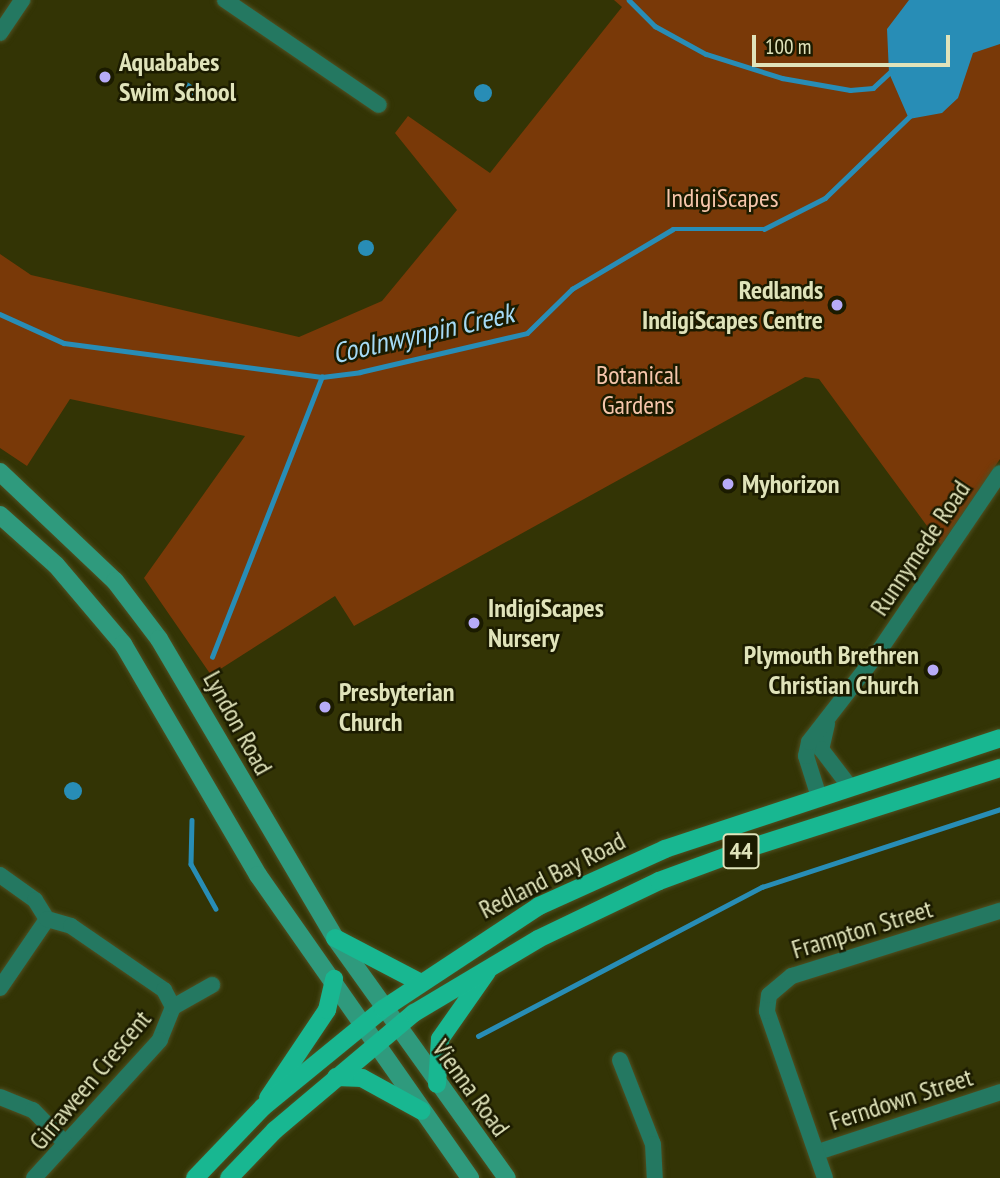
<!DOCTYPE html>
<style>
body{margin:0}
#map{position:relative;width:1000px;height:1178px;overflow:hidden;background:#333405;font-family:"PT Sans Narrow",sans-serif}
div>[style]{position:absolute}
.green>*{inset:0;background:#793908}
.water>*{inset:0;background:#288db6}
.round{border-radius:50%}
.stream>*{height:4.5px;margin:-2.25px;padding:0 2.25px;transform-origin:2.25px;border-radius:2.25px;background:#288db6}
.roads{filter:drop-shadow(0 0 2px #4f5022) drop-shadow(0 0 2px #4f5022)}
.minor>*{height:16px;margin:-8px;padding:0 8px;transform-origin:8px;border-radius:8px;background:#247861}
.secondary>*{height:18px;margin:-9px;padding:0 9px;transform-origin:9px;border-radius:9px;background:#2f9a7d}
.primary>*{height:18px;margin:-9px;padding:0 9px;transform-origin:9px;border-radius:9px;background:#18b791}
.dots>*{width:19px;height:19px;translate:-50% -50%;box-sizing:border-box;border:4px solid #1b1b00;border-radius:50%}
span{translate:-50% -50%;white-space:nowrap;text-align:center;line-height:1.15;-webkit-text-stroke:5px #1b1b00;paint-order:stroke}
.shield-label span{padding:2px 5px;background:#1b1b00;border:2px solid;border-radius:5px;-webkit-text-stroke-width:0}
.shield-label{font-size:24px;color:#e0e3ba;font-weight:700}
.poi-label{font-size:26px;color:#e0e3ba;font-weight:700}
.left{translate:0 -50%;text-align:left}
.right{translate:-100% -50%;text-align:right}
.park-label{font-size:26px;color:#f6c6ab}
.street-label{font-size:26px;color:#e0e3ba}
.water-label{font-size:28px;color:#a5daf5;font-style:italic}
.scale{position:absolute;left:752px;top:35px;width:198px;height:32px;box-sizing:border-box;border:4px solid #e0e3ba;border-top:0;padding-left:9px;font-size:21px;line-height:24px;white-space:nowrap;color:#e0e3ba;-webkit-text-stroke:5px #1b1b00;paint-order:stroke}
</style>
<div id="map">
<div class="green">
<div style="clip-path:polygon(614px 0,959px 0,1000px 28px,1000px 459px,941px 545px,819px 379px,805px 377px,354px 626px,335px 596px,211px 675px,144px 578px,245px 436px,70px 399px,27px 466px,0 448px,0 254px,31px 275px,299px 337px,382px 301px,457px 210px,395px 133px,408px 116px,490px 173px,622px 7px)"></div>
</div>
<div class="water">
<div style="clip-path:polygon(909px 0,1000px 0,1000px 44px,973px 53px,958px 98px,942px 113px,909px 119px,889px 73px,887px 29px)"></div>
<div class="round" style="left:176px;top:82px;width:18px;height:18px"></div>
<div class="round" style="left:474px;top:84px;width:18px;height:18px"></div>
<div class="round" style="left:358px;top:240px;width:16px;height:16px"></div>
<div class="round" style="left:64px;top:782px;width:18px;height:18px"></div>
</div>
<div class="stream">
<div style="left:629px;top:0;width:37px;rotate:45deg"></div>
<div style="left:655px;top:26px;width:58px;rotate:28.8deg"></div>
<div style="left:706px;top:54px;width:80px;rotate:17.5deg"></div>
<div style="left:782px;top:78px;width:69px;rotate:10deg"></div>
<div style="left:850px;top:90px;width:23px;rotate:-5deg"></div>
<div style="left:873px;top:88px;width:26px;rotate:-43deg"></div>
<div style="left:0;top:314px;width:70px;rotate:24.4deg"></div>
<div style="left:64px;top:343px;width:260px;rotate:7.5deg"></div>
<div style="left:322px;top:377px;width:38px;rotate:-7deg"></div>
<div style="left:360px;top:372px;width:171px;rotate:-13.1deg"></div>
<div style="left:527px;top:333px;width:63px;rotate:-44.4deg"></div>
<div style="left:572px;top:289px;width:117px;rotate:-30.7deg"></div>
<div style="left:673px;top:229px;width:91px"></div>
<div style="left:764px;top:229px;width:68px;rotate:-26.9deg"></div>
<div style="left:825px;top:198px;width:120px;rotate:-44deg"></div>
<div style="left:212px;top:657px;width:301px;rotate:-68.6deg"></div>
<div style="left:192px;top:820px;width:44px;rotate:91.3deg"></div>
<div style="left:191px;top:864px;width:51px;rotate:60.9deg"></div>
<div style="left:478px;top:1036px;width:321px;rotate:-27.7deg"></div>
<div style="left:762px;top:887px;width:250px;rotate:-18.1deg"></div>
</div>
<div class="roads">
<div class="minor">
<div style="left:225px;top:0;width:186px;rotate:34.3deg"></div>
<div style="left:0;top:33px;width:40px;rotate:-56deg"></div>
<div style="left:827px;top:724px;width:26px;rotate:103deg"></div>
<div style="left:821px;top:749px;width:48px;rotate:52.7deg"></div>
<div style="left:819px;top:797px;width:43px;rotate:-107.6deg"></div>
<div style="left:806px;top:756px;width:14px;rotate:-78deg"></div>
<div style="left:809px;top:742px;width:108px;rotate:-52.2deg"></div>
<div style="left:875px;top:657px;width:222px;rotate:-55.8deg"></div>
<div style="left:0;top:875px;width:43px;rotate:35.5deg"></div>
<div style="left:35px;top:900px;width:22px;rotate:58deg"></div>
<div style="left:0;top:988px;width:83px;rotate:-55.7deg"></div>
<div style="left:47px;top:919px;width:25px;rotate:16deg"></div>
<div style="left:71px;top:926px;width:113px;rotate:34.5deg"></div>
<div style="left:164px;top:990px;width:19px;rotate:62deg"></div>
<div style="left:173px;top:1007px;width:35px;rotate:112deg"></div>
<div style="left:160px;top:1040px;width:187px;rotate:132.4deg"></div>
<div style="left:173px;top:1007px;width:45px;rotate:-29.4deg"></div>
<div style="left:620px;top:1060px;width:90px;rotate:68.6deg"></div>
<div style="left:653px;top:1144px;width:34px;rotate:87deg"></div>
<div style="left:0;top:1097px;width:35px;rotate:22deg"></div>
<div style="left:33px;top:1110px;width:46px;rotate:45.9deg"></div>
<div style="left:818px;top:1152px;width:192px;rotate:-18.2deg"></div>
<div style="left:825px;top:1178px;width:177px;rotate:-109.2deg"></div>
<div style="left:767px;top:1011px;width:16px;rotate:-83deg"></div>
<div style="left:769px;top:995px;width:30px;rotate:-40deg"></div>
<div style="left:792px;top:976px;width:218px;rotate:-17.4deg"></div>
</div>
<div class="secondary">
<div style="left:0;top:472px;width:158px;rotate:43.5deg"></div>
<div style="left:115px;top:581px;width:73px;rotate:52.8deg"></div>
<div style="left:159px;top:639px;width:347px;rotate:59.5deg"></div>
<div style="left:335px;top:938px;width:295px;rotate:54.4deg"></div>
<div style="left:0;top:515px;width:75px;rotate:41.8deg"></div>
<div style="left:56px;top:565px;width:104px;rotate:49.7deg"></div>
<div style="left:123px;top:644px;width:268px;rotate:59.7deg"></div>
<div style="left:258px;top:875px;width:370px;rotate:55deg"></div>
</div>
<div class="primary">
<div style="left:335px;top:938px;width:95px;rotate:27.6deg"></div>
<div style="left:336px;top:1077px;width:26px;rotate:2deg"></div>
<div style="left:362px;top:1078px;width:68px;rotate:28.8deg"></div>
<div style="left:437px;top:1084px;width:45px;rotate:-86.2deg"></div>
<div style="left:440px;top:1039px;width:82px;rotate:-55deg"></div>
<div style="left:268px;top:1098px;width:106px;rotate:-56.2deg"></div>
<div style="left:327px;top:1010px;width:32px;rotate:-77deg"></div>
<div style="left:195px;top:1178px;width:98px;rotate:-46.2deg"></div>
<div style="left:263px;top:1107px;width:155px;rotate:-39.2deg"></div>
<div style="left:383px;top:1009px;width:187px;rotate:-33.4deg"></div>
<div style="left:539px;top:906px;width:138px;rotate:-24.3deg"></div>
<div style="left:665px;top:849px;width:353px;rotate:-18.3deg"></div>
<div style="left:229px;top:1178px;width:66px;rotate:-46.2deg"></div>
<div style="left:275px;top:1130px;width:182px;rotate:-40.1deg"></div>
<div style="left:414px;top:1013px;width:144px;rotate:-30.8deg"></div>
<div style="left:538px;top:939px;width:134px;rotate:-25.6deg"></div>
<div style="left:659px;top:881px;width:93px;rotate:-20.2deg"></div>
<div style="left:746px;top:849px;width:267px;rotate:-17.7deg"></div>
</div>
</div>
<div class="dots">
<div style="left:105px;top:77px;background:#b7abf8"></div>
<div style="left:837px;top:305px;background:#b7abf8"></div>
<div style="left:728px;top:484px;background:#b7abf8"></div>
<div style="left:474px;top:623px;background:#b7abf8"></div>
<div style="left:933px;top:670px;background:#b7abf8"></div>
<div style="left:325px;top:707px;background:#b7abf8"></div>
</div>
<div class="shield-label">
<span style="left:741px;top:851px">44</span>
</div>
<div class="poi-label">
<span class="left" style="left:119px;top:77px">Aquababes<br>Swim School</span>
<span class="right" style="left:823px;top:305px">Redlands<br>IndigiScapes Centre</span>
<span class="left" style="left:742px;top:484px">Myhorizon</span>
<span class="left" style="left:488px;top:623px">IndigiScapes<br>Nursery</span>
<span class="right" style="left:919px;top:670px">Plymouth Brethren<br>Christian Church</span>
<span class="left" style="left:339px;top:707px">Presbyterian<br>Church</span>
</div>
<div class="park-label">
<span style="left:722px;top:198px">IndigiScapes</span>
<span style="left:638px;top:390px">Botanical<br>Gardens</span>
</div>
<div class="street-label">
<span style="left:920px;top:548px;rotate:-56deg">Runnymede Road</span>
<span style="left:238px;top:723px;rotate:61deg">Lyndon Road</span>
<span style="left:552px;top:875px;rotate:-27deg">Redland Bay Road</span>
<span style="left:862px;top:929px;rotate:-17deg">Frampton Street</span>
<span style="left:90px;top:1080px;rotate:-50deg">Girraween Crescent</span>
<span style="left:471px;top:1088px;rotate:54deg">Vienna Road</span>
<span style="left:901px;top:1099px;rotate:-18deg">Ferndown Street</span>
</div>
<div class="water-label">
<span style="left:423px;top:333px;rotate:-13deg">Coolnwynpin Creek</span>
</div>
<div class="scale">100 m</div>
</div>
